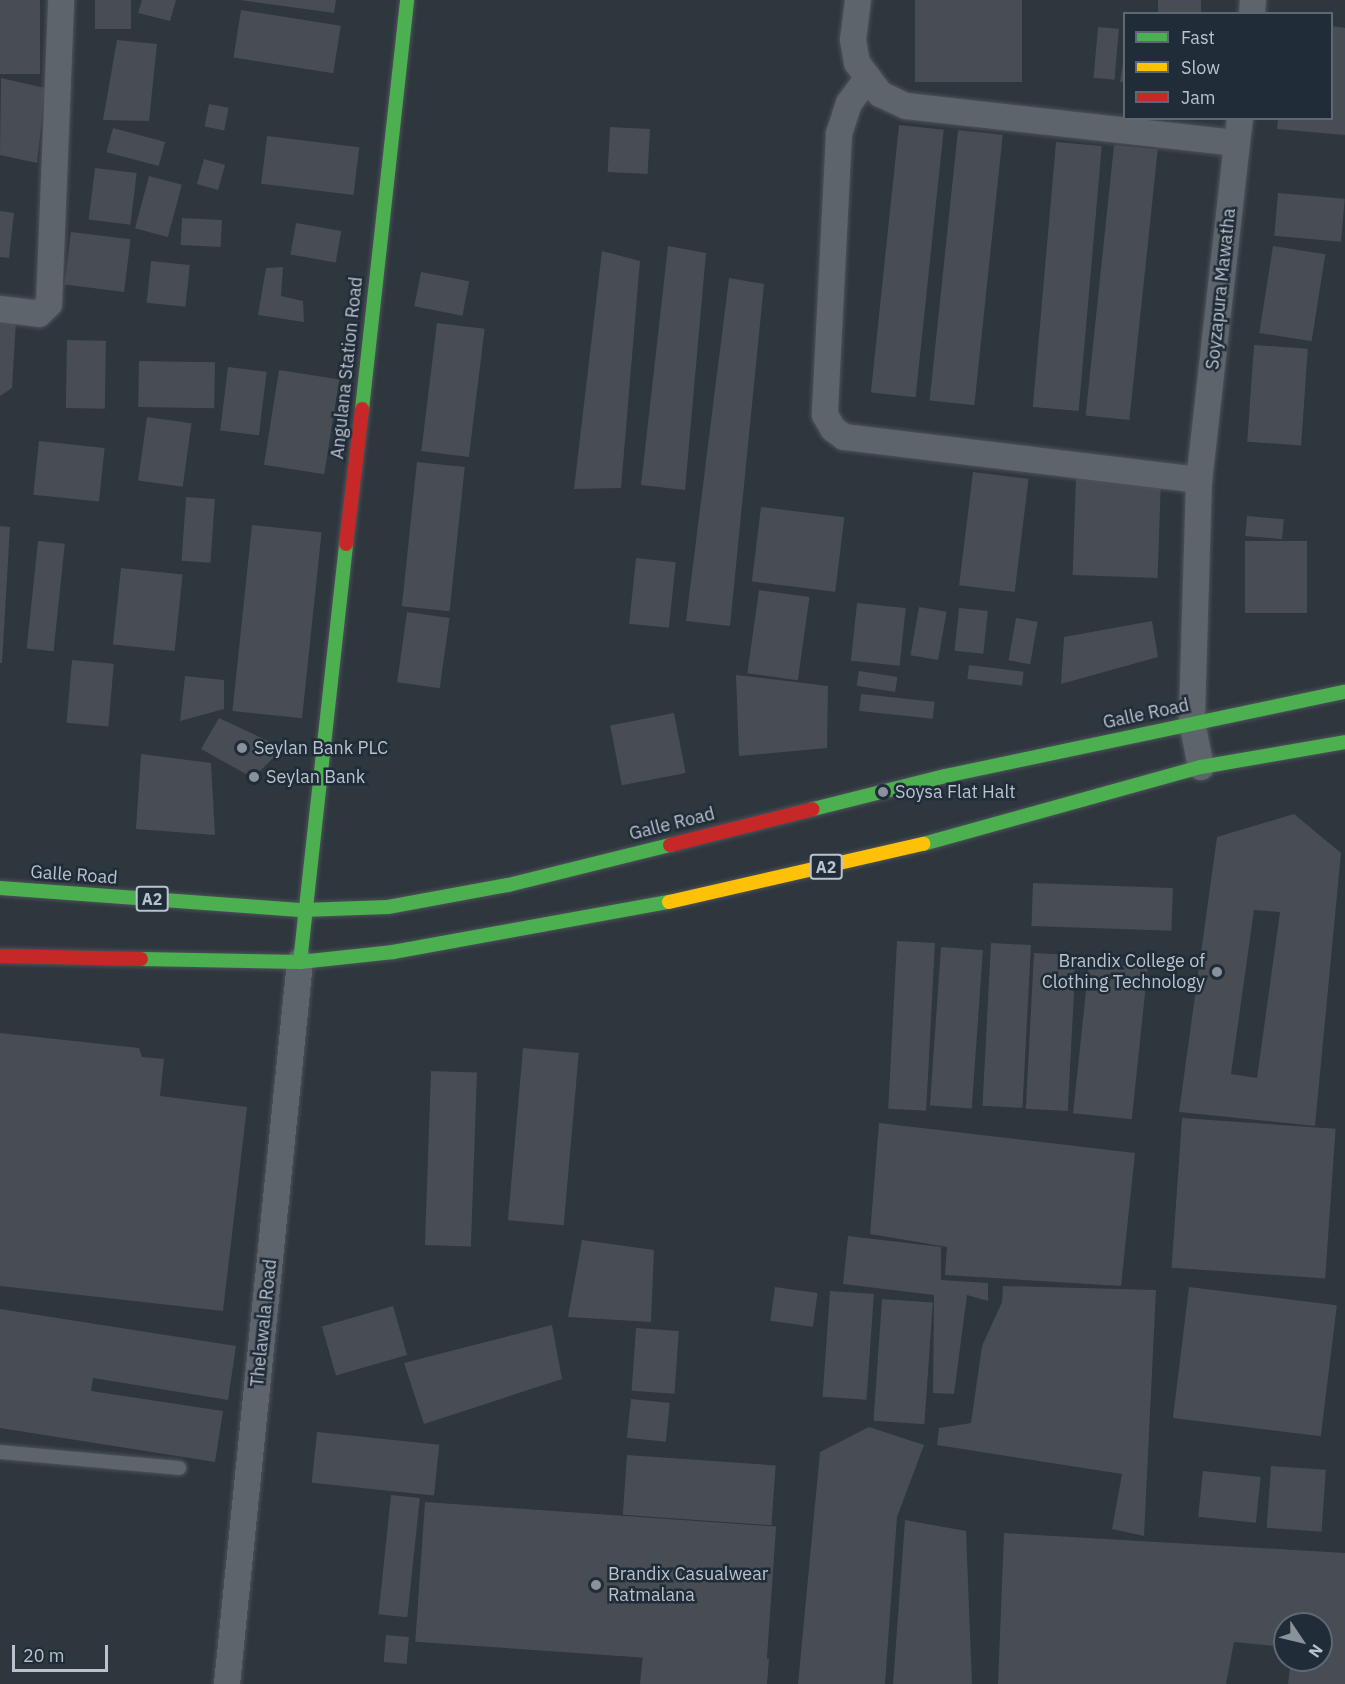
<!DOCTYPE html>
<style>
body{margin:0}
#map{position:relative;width:1345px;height:1684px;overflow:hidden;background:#2e363e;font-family:"IBM Plex Sans",sans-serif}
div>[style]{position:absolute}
.building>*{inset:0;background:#474d53;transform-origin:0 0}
.roads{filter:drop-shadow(0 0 2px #4d5258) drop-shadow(0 0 2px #4d5258)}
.lane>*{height:14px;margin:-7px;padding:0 7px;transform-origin:7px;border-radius:7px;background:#5e646b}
.street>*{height:26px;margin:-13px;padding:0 13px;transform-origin:13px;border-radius:13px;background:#5e646b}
.fast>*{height:14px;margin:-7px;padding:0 7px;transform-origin:7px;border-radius:7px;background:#4caf50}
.slow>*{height:14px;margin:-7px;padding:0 7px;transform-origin:7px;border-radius:7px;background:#ffc107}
.jam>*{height:14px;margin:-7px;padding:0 7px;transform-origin:7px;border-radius:7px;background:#c62828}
.dots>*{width:16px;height:16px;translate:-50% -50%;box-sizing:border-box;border:3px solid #212c39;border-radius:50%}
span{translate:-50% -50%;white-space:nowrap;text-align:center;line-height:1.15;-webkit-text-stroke:5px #212c39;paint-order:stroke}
.shield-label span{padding:2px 4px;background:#212c39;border:2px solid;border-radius:4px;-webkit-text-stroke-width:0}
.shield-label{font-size:16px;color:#bac2cd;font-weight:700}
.street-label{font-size:18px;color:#bac2cd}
.poi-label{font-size:18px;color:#bac2cd}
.left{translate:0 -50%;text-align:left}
.right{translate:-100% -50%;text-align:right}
.legend{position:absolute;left:1123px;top:12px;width:210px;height:108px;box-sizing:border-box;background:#212c39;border:2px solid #5e6874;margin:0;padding:8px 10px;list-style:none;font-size:18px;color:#bac2cd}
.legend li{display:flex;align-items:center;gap:12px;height:30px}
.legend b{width:30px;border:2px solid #5e6874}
.north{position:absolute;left:1273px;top:1612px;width:60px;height:60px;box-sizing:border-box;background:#212c39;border:2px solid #5e6874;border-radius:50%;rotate:125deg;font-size:16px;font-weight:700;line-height:24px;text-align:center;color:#bac2cd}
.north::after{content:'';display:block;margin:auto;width:21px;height:27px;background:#89919b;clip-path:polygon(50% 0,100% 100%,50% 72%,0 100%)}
.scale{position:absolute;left:12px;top:1645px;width:96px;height:27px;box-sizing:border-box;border:3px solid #bac2cd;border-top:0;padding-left:8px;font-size:18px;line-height:21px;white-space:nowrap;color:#bac2cd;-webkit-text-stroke:4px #212c39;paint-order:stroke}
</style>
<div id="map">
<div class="building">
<div style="left:0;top:0;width:40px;height:74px"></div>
<div style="left:95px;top:0;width:36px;height:29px"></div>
<div style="clip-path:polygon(142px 0,176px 0,170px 21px,138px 13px)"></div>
<div style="clip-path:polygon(240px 0,336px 0,334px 13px)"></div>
<div style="left:915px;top:0;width:107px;height:82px"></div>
<div style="left:1158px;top:0;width:43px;height:14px"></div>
<div style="left:241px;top:10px;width:101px;height:48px;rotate:9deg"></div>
<div style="clip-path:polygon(1332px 26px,1345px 28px,1345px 135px,1277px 129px,1278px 118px,1332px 118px)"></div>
<div style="left:1098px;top:27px;width:21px;height:51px;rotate:5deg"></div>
<div style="clip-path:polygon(117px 40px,157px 44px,149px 121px,103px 120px)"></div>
<div style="clip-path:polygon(1123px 63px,1124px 63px,1124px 82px,1120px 82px)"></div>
<div style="clip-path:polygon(1px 78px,45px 88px,37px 163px,0 155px)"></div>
<div style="left:209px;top:104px;width:20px;height:23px;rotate:11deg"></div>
<div style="left:899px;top:125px;width:45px;height:269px;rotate:6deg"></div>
<div style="left:610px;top:127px;width:40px;height:45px;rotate:3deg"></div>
<div style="left:113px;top:128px;width:54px;height:25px;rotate:15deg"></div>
<div style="left:958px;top:130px;width:45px;height:272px;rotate:6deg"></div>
<div style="left:267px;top:136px;width:93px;height:48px;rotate:7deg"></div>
<div style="left:1056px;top:142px;width:46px;height:266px;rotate:5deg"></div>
<div style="left:1114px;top:145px;width:44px;height:272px;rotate:6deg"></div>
<div style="left:204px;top:159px;width:22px;height:26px;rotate:16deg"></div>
<div style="left:95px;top:168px;width:42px;height:52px;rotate:7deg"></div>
<div style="left:149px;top:176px;width:34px;height:54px;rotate:15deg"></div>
<div style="left:1278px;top:193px;width:67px;height:43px;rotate:5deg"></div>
<div style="clip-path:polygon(0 211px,14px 213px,9px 258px,0 257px)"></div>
<div style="left:182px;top:218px;width:40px;height:27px;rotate:3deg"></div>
<div style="left:296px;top:223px;width:46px;height:32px;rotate:10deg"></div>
<div style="left:71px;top:232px;width:60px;height:53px;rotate:7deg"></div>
<div style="clip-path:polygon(668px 246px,706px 253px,685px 490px,641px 485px)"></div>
<div style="left:1273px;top:246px;width:53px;height:88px;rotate:9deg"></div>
<div style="clip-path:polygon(602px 251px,640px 261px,621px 488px,574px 489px)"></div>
<div style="left:151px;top:261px;width:39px;height:42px;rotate:6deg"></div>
<div style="clip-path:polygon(283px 267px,281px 296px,303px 301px,304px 322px,258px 315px,266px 268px)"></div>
<div style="left:421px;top:272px;width:49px;height:35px;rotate:11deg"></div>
<div style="clip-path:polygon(729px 278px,764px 284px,730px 626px,686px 621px)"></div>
<div style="clip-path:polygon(0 317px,16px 320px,12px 388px,0 396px)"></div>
<div style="left:437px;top:323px;width:48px;height:129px;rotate:7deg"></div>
<div style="left:67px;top:340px;width:39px;height:68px;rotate:1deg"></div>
<div style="left:1254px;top:345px;width:54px;height:97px;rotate:4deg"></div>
<div style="left:139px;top:361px;width:76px;height:46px;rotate:1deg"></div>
<div style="left:228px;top:367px;width:39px;height:64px;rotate:7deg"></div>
<div style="left:279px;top:370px;width:61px;height:96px;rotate:9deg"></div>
<div style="left:147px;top:417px;width:45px;height:64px;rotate:8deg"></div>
<div style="left:39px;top:441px;width:66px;height:54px;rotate:6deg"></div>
<div style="left:417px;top:462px;width:48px;height:145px;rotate:6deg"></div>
<div style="left:973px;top:472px;width:56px;height:114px;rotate:7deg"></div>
<div style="left:1076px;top:478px;width:85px;height:97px;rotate:2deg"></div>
<div style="left:186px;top:497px;width:29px;height:64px;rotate:4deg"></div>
<div style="left:761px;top:507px;width:84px;height:75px;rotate:7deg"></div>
<div style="left:1247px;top:516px;width:37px;height:20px;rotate:5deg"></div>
<div style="left:252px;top:525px;width:70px;height:187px;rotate:6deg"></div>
<div style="clip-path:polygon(0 526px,10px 527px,2px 663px,0 663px)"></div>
<div style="left:38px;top:541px;width:27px;height:108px;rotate:6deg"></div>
<div style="left:1245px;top:541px;width:62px;height:72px"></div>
<div style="left:636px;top:558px;width:40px;height:66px;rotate:6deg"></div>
<div style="left:121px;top:568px;width:62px;height:77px;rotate:6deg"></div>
<div style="left:759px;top:590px;width:51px;height:84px;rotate:8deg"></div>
<div style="left:857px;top:603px;width:49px;height:58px;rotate:6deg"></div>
<div style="left:919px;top:607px;width:28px;height:49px;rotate:10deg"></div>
<div style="left:959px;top:608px;width:29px;height:43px;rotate:6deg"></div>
<div style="left:407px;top:612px;width:43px;height:71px;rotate:8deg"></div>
<div style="left:1016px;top:618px;width:22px;height:43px;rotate:10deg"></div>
<div style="clip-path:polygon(1152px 621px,1158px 657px,1061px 684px,1064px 637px)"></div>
<div style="left:72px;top:660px;width:42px;height:63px;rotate:5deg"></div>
<div style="left:969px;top:665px;width:55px;height:14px;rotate:7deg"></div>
<div style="left:859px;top:671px;width:39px;height:15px;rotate:9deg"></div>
<div style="clip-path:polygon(736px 675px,828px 686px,827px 748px,739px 756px)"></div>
<div style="clip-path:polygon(185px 676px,224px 680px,224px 709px,180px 721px)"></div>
<div style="left:861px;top:694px;width:74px;height:17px;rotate:6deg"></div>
<div style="left:674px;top:713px;width:61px;height:65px;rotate:79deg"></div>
<div style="clip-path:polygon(219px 718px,283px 748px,253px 778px,201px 749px)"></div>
<div style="clip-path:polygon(141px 754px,211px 763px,215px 835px,136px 829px)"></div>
<div style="clip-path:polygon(evenodd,1294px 814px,1341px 853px,1315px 1126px,1179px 1112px,1217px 837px,1294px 814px,1254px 910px,1280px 912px,1257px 1078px,1231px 1074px,1254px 910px)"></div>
<div style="left:1033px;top:883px;width:140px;height:43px;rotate:2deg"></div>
<div style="left:897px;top:941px;width:38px;height:168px;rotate:3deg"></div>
<div style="left:991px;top:943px;width:40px;height:163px;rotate:3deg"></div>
<div style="left:941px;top:947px;width:42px;height:159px;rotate:4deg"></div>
<div style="left:1034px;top:953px;width:42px;height:156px;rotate:3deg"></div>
<div style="left:1089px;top:962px;width:59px;height:152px;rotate:6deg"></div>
<div style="clip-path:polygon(0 1033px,139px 1048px,142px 1057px,164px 1059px,160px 1096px,247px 1107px,223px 1311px,0 1286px)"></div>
<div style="left:523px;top:1048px;width:56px;height:173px;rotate:5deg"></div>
<div style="left:431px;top:1071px;width:46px;height:174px;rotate:2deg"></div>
<div style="left:1182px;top:1118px;width:154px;height:150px;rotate:4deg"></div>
<div style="clip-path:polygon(879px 1123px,1135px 1153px,1121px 1286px,945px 1275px,947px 1247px,870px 1234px)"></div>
<div style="clip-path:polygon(848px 1236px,941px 1247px,941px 1280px,988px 1283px,988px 1301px,967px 1295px,954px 1394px,933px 1393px,934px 1295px,843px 1284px)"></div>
<div style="clip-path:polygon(582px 1240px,654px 1250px,651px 1322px,568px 1317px)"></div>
<div style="clip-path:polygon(1003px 1286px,1156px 1290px,1144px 1536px,1112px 1529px,1122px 1474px,937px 1445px,939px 1428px,971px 1423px,982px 1346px,1002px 1302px)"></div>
<div style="left:775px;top:1287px;width:43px;height:34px;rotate:8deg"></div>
<div style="left:1189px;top:1287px;width:149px;height:132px;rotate:7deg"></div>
<div style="left:830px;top:1291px;width:44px;height:106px;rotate:4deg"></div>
<div style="left:882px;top:1299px;width:51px;height:122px;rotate:4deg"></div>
<div style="left:393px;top:1306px;width:51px;height:74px;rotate:74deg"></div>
<div style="clip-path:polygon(0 1309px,236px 1346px,228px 1400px,93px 1378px,91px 1391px,223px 1411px,215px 1462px,0 1428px)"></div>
<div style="clip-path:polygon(552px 1325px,562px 1379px,424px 1424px,404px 1363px)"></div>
<div style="left:636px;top:1328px;width:43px;height:63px;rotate:4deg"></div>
<div style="left:631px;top:1399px;width:39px;height:39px;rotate:6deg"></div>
<div style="clip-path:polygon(869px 1427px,924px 1445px,897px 1517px,885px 1684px,798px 1684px,820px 1452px)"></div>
<div style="left:317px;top:1432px;width:123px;height:51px;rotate:6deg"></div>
<div style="left:627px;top:1455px;width:149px;height:60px;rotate:4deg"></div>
<div style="left:1271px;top:1466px;width:55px;height:62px;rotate:4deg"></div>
<div style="left:1203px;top:1471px;width:58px;height:46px;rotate:6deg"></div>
<div style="left:391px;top:1495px;width:29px;height:120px;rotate:6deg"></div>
<div style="left:425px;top:1502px;width:352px;height:140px;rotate:4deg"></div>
<div style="clip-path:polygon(905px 1520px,966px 1531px,972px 1684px,893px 1684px)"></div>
<div style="clip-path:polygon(1004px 1533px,1345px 1553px,1345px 1684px,1288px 1684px,1291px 1660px,1321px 1660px,1321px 1624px,1285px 1624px,1285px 1647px,1234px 1642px,1226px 1684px,998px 1684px)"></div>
<div style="left:386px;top:1635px;width:23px;height:27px;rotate:5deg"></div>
<div style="clip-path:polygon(643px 1654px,769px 1659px,767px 1684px,640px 1684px)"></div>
</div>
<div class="roads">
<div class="lane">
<div style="left:0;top:1452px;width:180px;rotate:5.1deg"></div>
</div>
<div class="street">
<div style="left:858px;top:0;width:40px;rotate:97.1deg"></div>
<div style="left:853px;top:40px;width:23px;rotate:80deg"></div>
<div style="left:857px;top:63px;width:39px;rotate:53deg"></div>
<div style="left:880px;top:94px;width:29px;rotate:25deg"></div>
<div style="left:906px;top:106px;width:333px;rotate:6.4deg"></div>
<div style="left:1237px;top:143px;width:339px;rotate:96.4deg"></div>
<div style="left:1199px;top:480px;width:242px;rotate:91.7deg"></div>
<div style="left:1192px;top:722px;width:46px;rotate:78.7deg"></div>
<div style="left:1252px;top:14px;width:14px;rotate:-86deg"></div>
<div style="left:866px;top:80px;width:29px;rotate:126deg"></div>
<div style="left:849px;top:103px;width:33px;rotate:108deg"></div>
<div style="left:839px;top:134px;width:281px;rotate:92.9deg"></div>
<div style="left:825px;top:415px;width:16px;rotate:60deg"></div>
<div style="left:833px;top:429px;width:14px;rotate:36deg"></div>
<div style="left:844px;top:437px;width:358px;rotate:6.9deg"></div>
<div style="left:1237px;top:143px;width:25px;rotate:-83deg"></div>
<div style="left:0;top:309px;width:39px;rotate:7deg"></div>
<div style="left:39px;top:314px;width:14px;rotate:-45deg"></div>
<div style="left:49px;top:304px;width:304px;rotate:-87.7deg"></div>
<div style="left:227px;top:1684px;width:726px;rotate:-84.23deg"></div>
</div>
<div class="fast">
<div style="left:362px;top:409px;width:411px;rotate:-83.7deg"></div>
<div style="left:813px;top:809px;width:136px;rotate:-14deg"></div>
<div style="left:945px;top:776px;width:409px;rotate:-11.9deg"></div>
<div style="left:923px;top:844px;width:288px;rotate:-15.5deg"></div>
<div style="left:1201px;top:767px;width:146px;rotate:-9.8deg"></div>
<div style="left:0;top:888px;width:304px;rotate:4.2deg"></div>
<div style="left:303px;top:910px;width:85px;rotate:-2deg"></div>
<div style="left:388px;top:907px;width:122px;rotate:-10.4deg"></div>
<div style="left:508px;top:885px;width:167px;rotate:-13.9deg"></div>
<div style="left:141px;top:959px;width:159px;rotate:1.1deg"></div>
<div style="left:300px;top:962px;width:94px;rotate:-6.1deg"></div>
<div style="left:393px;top:952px;width:280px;rotate:-10.3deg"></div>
<div style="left:300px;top:962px;width:421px;rotate:-83.7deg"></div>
</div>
<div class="slow">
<div style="left:669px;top:902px;width:261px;rotate:-12.9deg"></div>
</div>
<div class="jam">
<div style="left:346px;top:544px;width:136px;rotate:-83.2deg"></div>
<div style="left:670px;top:845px;width:147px;rotate:-14.1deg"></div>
<div style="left:0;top:956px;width:141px;rotate:1.2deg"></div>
</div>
</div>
<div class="dots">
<div style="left:242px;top:748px;background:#89919b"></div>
<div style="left:254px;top:777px;background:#89919b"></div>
<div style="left:883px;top:792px;background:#89919b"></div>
<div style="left:1217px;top:972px;background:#89919b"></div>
<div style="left:596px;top:1585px;background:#89919b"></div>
</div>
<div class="shield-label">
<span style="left:826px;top:867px">A2</span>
<span style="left:152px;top:899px">A2</span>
</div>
<div class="street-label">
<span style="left:1221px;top:289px;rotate:-84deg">Soyzapura Mawatha</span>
<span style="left:347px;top:368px;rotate:-84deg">Angulana Station Road</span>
<span style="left:1146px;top:714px;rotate:-12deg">Galle Road</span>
<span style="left:672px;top:824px;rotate:-14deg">Galle Road</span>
<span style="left:74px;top:875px;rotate:4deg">Galle Road</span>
<span style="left:264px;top:1323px;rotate:-84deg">Thelawala Road</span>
</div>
<div class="poi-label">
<span class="left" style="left:254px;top:748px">Seylan Bank PLC</span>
<span class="left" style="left:266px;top:777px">Seylan Bank</span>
<span class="left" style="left:895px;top:792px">Soysa Flat Halt</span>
<span class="right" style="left:1205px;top:972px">Brandix College of<br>Clothing Technology</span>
<span class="left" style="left:608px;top:1585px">Brandix Casualwear<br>Ratmalana</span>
</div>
<ul class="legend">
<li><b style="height:8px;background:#4caf50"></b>Fast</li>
<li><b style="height:8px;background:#ffc107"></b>Slow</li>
<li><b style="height:8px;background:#c62828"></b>Jam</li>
</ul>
<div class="north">N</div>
<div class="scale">20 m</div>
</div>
